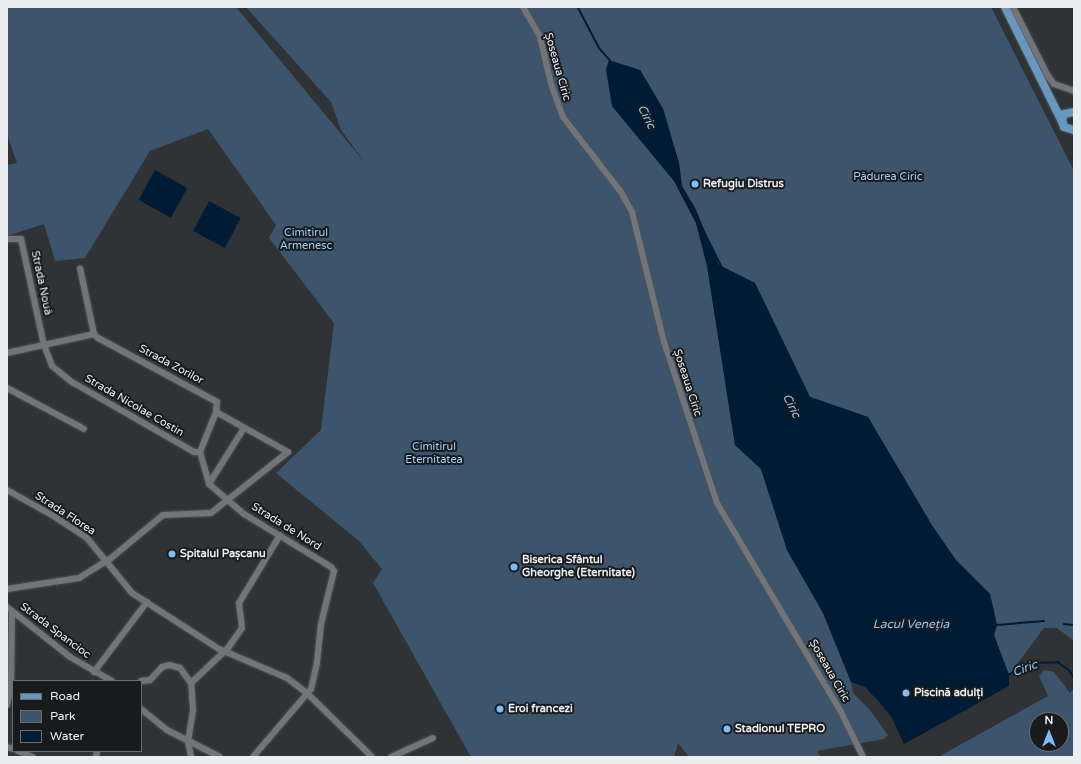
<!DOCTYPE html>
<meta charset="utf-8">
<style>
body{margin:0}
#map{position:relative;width:1081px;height:764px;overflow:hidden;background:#2f3336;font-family:"Varela Round",sans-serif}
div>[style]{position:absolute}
.green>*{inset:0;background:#3c556c}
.water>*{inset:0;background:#001c35;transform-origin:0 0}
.stream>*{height:1.5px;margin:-0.75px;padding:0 0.75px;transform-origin:0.75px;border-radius:0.75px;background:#001c35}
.roads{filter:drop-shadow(0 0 1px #4e5154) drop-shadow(0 0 1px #4e5154)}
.minor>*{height:6px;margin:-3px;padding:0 3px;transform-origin:3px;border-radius:3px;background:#717579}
.major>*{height:8px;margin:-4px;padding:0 4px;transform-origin:4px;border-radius:4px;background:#6897c0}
.dots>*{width:11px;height:11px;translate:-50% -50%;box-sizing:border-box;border:2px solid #191a1c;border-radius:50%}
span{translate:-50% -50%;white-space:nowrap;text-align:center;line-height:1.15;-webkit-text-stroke:4px #191a1c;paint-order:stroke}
.street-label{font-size:11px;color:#ebedf0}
.park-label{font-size:11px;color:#9ecffe}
.poi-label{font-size:11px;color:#ebedf0;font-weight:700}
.left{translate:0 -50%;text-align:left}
.water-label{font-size:12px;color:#95c6f3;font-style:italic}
.frame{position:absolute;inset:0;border:8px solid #ebedf0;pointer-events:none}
.legend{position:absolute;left:12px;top:680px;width:130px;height:72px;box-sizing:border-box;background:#191a1c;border:1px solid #6d6e71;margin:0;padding:5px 7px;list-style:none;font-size:12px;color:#ebedf0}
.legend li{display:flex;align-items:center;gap:8px;height:20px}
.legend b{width:20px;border:1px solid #6d6e71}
.north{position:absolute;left:1029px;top:712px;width:40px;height:40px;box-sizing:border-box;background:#191a1c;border:1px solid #6d6e71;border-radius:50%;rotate:0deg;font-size:11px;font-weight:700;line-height:16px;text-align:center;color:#ebedf0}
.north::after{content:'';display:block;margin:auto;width:14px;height:18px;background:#7dbef9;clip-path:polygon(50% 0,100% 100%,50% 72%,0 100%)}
</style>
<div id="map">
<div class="green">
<div style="clip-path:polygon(7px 7px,236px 7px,366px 164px,341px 130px,331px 102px,246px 7px,991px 7px,1074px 171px,1074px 641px,1057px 628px,1044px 628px,1009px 675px,994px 635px,997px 625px,990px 594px,956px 560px,933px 527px,868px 417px,810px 397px,755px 283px,719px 265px,695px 208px,682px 186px,679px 163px,663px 108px,640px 70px,612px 106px,674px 181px,696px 223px,707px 266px,735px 445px,761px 469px,787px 550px,823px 613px,851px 682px,853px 693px,869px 709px,888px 735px,884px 739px,817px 751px,821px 757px,689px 757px,678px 743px,674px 757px,471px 757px,373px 583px,382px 569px,359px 541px,276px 473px,321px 430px,334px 323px,269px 238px,276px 225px,208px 129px,150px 151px,85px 258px,55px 261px,44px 224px,7px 236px,7px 165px,17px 163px,7px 134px)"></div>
<div style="clip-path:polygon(evenodd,1044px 670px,1054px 672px,1070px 693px,1074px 688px,1074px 757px,938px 757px,1048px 696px,1039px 676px,1044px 670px,1037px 720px,1061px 720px,1061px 744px,1037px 744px,1037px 720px)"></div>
</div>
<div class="water">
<div style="clip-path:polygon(609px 60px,640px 70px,663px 109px,679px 163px,682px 186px,695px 208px,719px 265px,755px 283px,810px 397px,868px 417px,933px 527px,956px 560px,990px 594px,997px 625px,994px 635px,1009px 675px,1009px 686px,904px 744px,892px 718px,879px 702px,865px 687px,851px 682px,823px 613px,787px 550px,761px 469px,735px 445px,707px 266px,696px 223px,674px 181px,612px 106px,606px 70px)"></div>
<div style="left:155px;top:170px;width:37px;height:34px;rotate:29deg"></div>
<div style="left:209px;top:201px;width:36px;height:34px;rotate:28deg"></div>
</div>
<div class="stream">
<div style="left:578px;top:7px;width:47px;rotate:62.4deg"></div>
<div style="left:600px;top:49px;width:15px;rotate:48deg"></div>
<div style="left:704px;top:231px;width:42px;rotate:63.4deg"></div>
<div style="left:1064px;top:624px;width:10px;rotate:6deg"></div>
<div style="left:997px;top:625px;width:47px;rotate:-4.9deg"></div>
<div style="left:1008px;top:675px;width:30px;rotate:-24deg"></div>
<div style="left:1035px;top:663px;width:23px;rotate:-2deg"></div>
<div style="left:1058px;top:662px;width:15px;rotate:37deg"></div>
<div style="left:1070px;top:671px;width:8px;rotate:60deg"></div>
</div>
<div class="roads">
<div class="minor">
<div style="left:523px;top:7px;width:34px;rotate:60deg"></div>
<div style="left:540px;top:37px;width:48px;rotate:76.8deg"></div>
<div style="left:551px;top:84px;width:35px;rotate:70deg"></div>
<div style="left:563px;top:117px;width:95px;rotate:52.3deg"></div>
<div style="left:621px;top:192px;width:23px;rotate:61deg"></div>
<div style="left:632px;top:212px;width:134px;rotate:76.2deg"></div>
<div style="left:664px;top:342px;width:169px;rotate:71.8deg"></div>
<div style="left:717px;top:503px;width:241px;rotate:59.3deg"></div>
<div style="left:840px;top:710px;width:52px;rotate:63.9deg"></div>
<div style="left:1013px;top:7px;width:77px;rotate:63.1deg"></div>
<div style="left:1048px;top:76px;width:10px;rotate:53deg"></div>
<div style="left:1054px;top:84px;width:21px;rotate:19deg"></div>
<div style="left:7px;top:239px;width:14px"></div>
<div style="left:21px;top:239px;width:108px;rotate:77.8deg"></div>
<div style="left:44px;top:345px;width:22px;rotate:69deg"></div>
<div style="left:52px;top:366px;width:26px;rotate:39deg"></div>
<div style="left:72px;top:382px;width:141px;rotate:29.8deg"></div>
<div style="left:194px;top:452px;width:6px"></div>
<div style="left:200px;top:452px;width:33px;rotate:74deg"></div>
<div style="left:7px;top:353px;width:89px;rotate:-12.3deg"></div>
<div style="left:7px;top:388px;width:87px;rotate:28deg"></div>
<div style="left:200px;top:452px;width:43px;rotate:-68.2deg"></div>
<div style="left:209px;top:484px;width:46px;rotate:40.6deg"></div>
<div style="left:244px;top:514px;width:102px;rotate:31.3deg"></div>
<div style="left:331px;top:567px;width:5px;rotate:53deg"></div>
<div style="left:334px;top:571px;width:55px;rotate:103.8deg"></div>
<div style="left:321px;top:624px;width:39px;rotate:96deg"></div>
<div style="left:317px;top:663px;width:27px;rotate:103deg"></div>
<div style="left:311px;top:689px;width:89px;rotate:130.5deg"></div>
<div style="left:209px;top:484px;width:66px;rotate:-58deg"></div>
<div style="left:7px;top:490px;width:51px;rotate:29.1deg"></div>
<div style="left:52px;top:515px;width:42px;rotate:33.3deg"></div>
<div style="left:87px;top:538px;width:71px;rotate:50.7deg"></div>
<div style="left:132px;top:593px;width:103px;rotate:32.8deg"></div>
<div style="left:219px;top:649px;width:74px;rotate:23.1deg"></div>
<div style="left:287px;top:678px;width:26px;rotate:37deg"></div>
<div style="left:308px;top:694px;width:90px;rotate:44.5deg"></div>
<div style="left:7px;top:589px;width:73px;rotate:-8.7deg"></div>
<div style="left:79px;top:578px;width:36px;rotate:-32deg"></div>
<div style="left:110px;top:559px;width:69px;rotate:-39.7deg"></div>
<div style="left:163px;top:515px;width:48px;rotate:-2.4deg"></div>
<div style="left:211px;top:513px;width:98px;rotate:-38.4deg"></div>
<div style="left:288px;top:452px;width:82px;rotate:-150.9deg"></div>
<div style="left:216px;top:412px;width:10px;rotate:-84deg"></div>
<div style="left:217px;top:402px;width:135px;rotate:-151.7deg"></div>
<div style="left:98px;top:338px;width:6px;rotate:-135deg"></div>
<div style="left:94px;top:334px;width:67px;rotate:-102deg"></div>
<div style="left:7px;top:607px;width:80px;rotate:38.4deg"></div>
<div style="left:70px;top:657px;width:48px;rotate:29.7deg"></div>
<div style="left:94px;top:672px;width:88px;rotate:-52.9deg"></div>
<div style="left:141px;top:681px;width:9px;rotate:-6deg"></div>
<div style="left:150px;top:680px;width:18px;rotate:-47deg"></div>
<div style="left:162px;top:667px;width:7px;rotate:-16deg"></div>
<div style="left:169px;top:665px;width:11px;rotate:15deg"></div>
<div style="left:180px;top:668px;width:19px;rotate:54deg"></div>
<div style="left:7px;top:705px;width:17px;rotate:-77deg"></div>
<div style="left:11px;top:688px;width:77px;rotate:-89.3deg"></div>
<div style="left:141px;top:709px;width:33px;rotate:39deg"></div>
<div style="left:167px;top:730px;width:59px;rotate:27deg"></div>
<div style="left:7px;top:747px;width:6px;rotate:18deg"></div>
<div style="left:18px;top:751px;width:16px;rotate:22deg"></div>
<div style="left:96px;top:757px;width:6px;rotate:-81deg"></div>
<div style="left:191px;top:757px;width:15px;rotate:-101deg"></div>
<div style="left:188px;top:742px;width:33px;rotate:-81deg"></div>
<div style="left:193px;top:709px;width:26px;rotate:-94deg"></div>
<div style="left:191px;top:683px;width:51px;rotate:-43.4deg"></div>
<div style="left:228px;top:648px;width:24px;rotate:-55deg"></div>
<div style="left:242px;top:628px;width:25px;rotate:-97deg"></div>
<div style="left:239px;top:603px;width:79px;rotate:-58.9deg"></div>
<div style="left:391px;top:757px;width:46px;rotate:-24.3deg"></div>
</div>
<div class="major">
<div style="left:1005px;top:7px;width:131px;rotate:63.6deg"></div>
<div style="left:1074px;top:112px;width:10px;rotate:169deg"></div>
<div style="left:1064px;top:114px;width:6px;rotate:108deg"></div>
<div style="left:1062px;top:120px;width:7px;rotate:74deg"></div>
<div style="left:1064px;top:127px;width:10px;rotate:17deg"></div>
</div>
</div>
<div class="dots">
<div style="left:695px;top:184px;background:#7dbef9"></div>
<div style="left:172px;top:554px;background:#7dbef9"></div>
<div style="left:514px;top:567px;background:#7dbef9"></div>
<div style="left:906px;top:693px;background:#7dbef9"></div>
<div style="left:500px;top:709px;background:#7dbef9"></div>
<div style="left:727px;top:729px;background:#7dbef9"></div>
</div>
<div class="street-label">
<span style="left:557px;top:67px;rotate:74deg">Șoseaua Ciric</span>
<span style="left:41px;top:283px;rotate:78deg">Strada Nouă</span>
<span style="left:171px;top:365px;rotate:28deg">Strada Zorilor</span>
<span style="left:687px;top:383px;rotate:72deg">Șoseaua Ciric</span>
<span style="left:134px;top:406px;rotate:30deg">Strada Nicolae Costin</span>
<span style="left:65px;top:514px;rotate:33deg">Strada Florea</span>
<span style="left:286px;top:527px;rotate:32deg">Strada de Nord</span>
<span style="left:55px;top:631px;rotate:37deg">Strada Spancioc</span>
<span style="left:829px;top:671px;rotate:60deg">Șoseaua Ciric</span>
</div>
<div class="park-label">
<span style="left:888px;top:177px">Pădurea Ciric</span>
<span style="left:306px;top:240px">Cimitirul<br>Armenesc</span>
<span style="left:434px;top:454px">Cimitirul<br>Eternitatea</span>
</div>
<div class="poi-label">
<span class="left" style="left:703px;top:184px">Refugiu Distrus</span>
<span class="left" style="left:180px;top:554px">Spitalul Pașcanu</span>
<span class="left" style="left:522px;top:567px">Biserica Sfântul<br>Gheorghe (Eternitate)</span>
<span class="left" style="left:914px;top:693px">Piscină adulți</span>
<span class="left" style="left:508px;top:709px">Eroi francezi</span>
<span class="left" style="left:735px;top:729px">Stadionul TEPRO</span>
</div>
<div class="water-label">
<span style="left:646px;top:117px;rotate:63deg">Ciric</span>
<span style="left:791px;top:406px;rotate:63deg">Ciric</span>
<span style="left:911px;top:625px">Lacul Veneția</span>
<span style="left:1025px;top:669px;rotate:-20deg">Ciric</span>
</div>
<div class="frame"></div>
<ul class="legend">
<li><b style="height:5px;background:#6897c0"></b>Road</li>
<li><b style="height:11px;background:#3c556c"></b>Park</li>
<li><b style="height:11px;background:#001c35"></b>Water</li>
</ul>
<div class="north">N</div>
</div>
